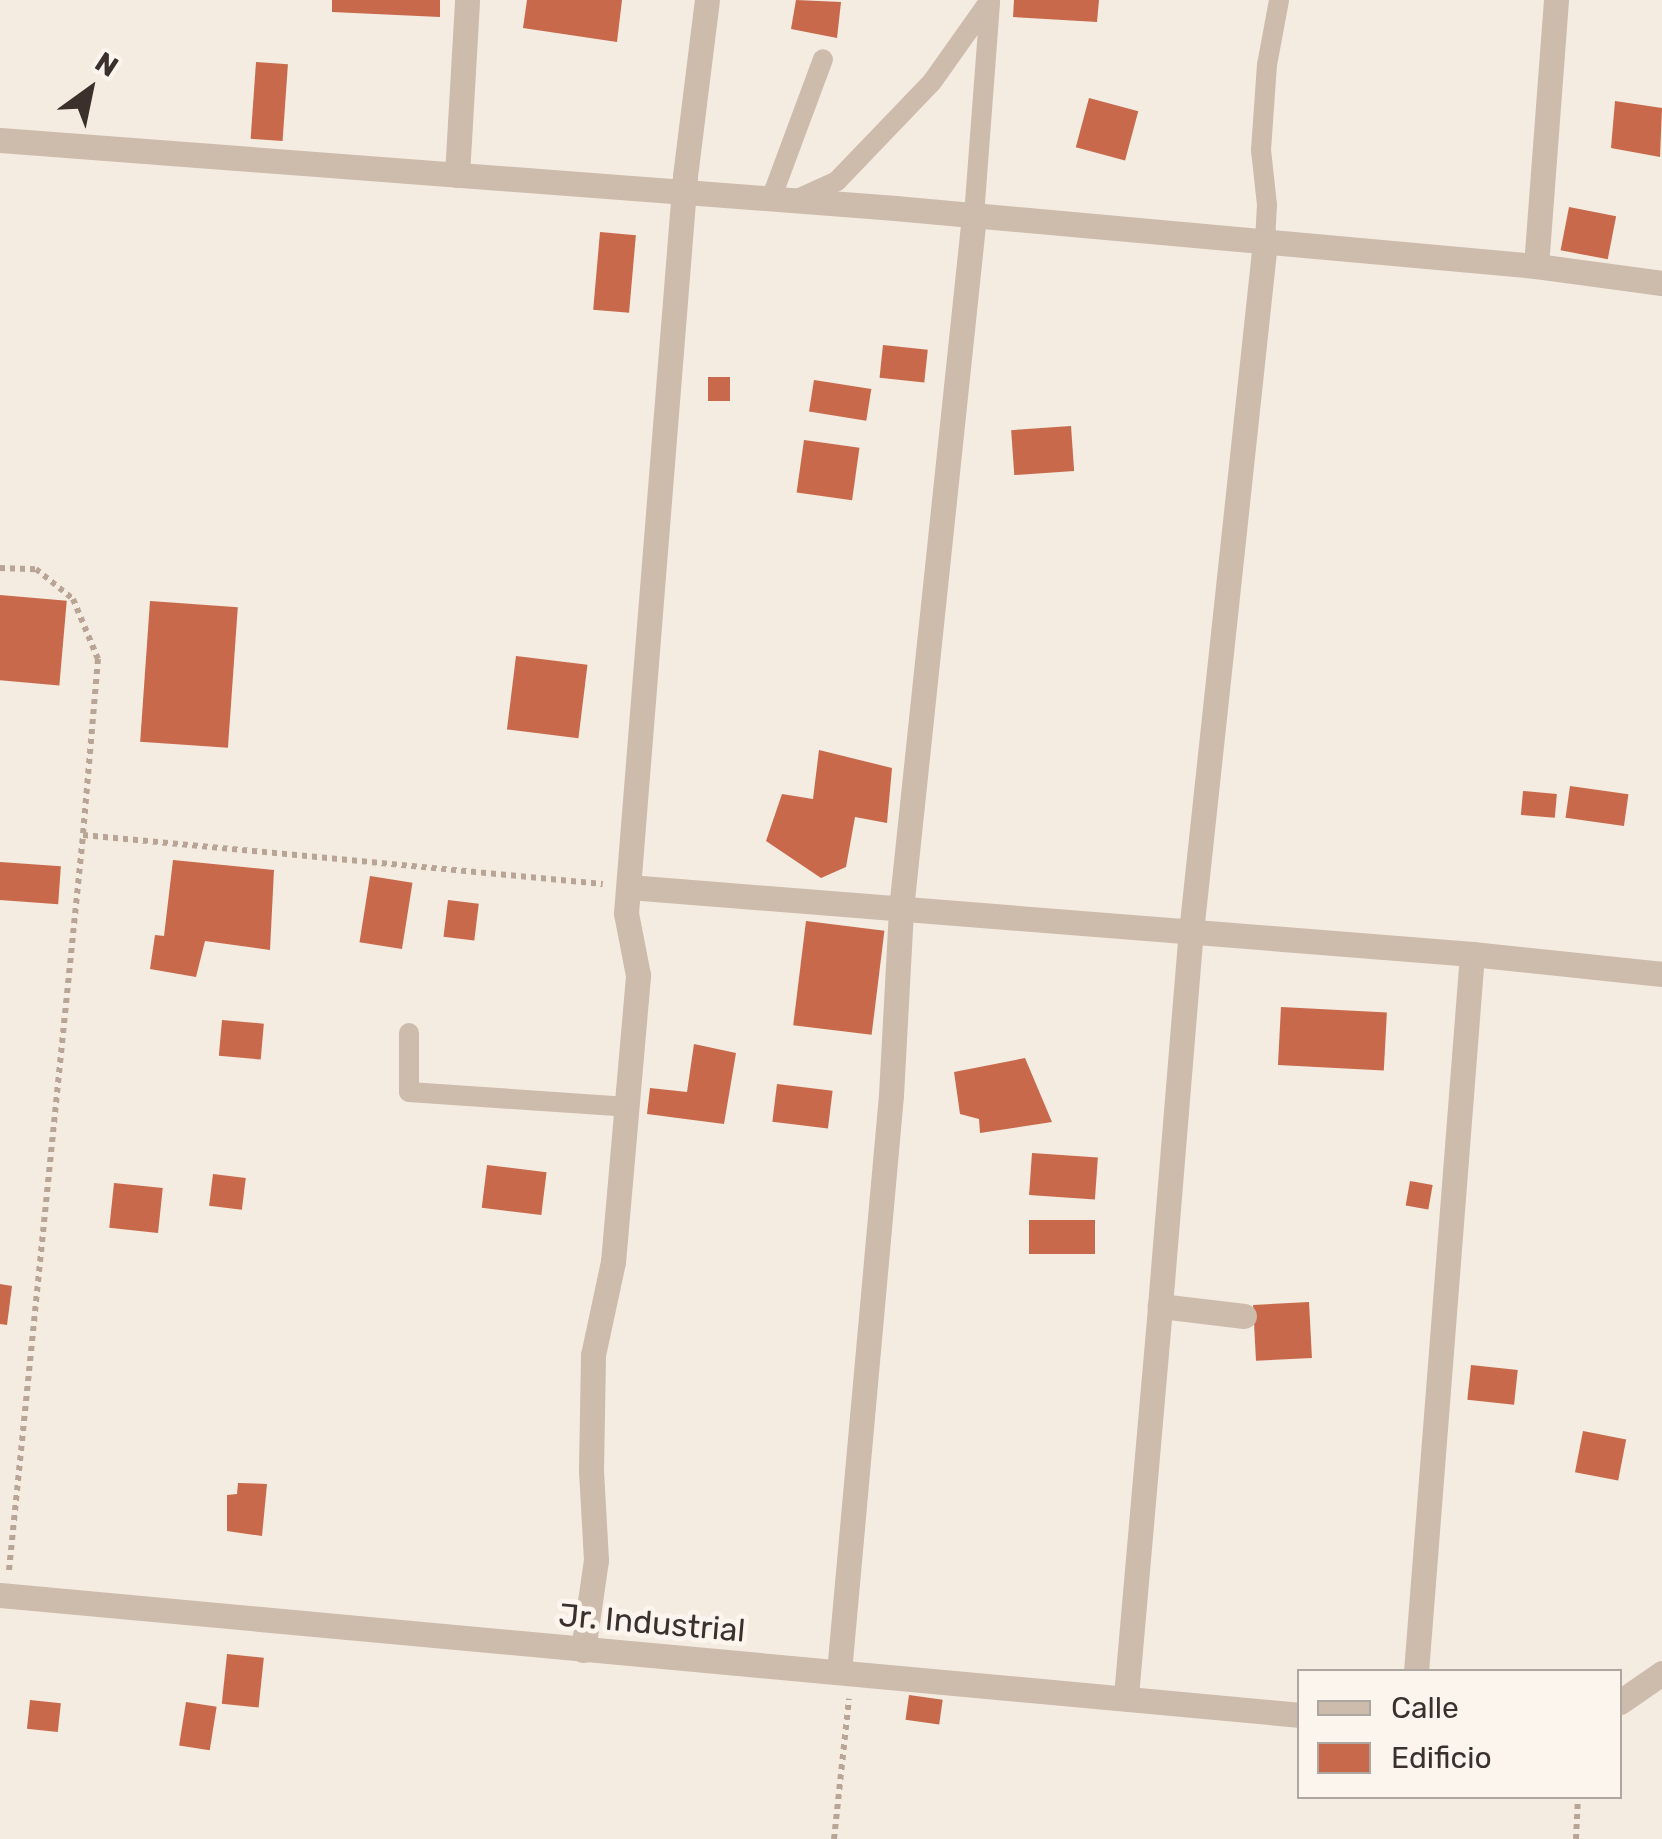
<!DOCTYPE html>
<style>
body{margin:0}
#map{position:relative;width:1662px;height:1839px;overflow:hidden;background:#f4ebe1;font-family:Rubik,sans-serif}
div>[style]{position:absolute}
.building>*{inset:0;background:#c8694b;transform-origin:0 0}
.path>*{height:6px;margin-top:-3px;transform-origin:0;background:repeating-linear-gradient(90deg,#b9a596 0 5px,transparent 0 10px)}
.service>*{height:20px;margin:-10px;padding:0 10px;transform-origin:10px;border-radius:10px;background:#cdbbac}
.minor>*{height:25px;margin:-12.5px;padding:0 12.5px;transform-origin:12.5px;border-radius:12.5px;background:#cdbbac}
span{translate:-50% -50%;white-space:nowrap;text-align:center;line-height:1.15;-webkit-text-stroke:10px #fbf5ee;paint-order:stroke}
.street-label{font-size:32px;color:#3b302b}
.legend{position:absolute;left:1297px;top:1669px;width:325px;height:130px;box-sizing:border-box;background:#fbf5ee;border:2px solid #aea6a0;margin:0;padding:12px 18px;list-style:none;font-size:30px;color:#3b302b}
.legend li{display:flex;align-items:center;gap:20px;height:50px}
.legend b{width:50px;border:2px solid #aea6a0}
.north{position:absolute;left:40px;top:40px;width:100px;height:100px;-webkit-text-stroke:8px #fbf5ee;paint-order:stroke;rotate:33deg;font-size:28px;font-weight:700;line-height:40px;text-align:center;color:#3b302b}
.north::after{content:'';display:block;margin:auto;width:35px;height:45px;background:#3b302b;clip-path:polygon(50% 0,100% 100%,50% 72%,0 100%)}
</style>
<div id="map">
<div class="building">
<div style="clip-path:polygon(332px 0,440px 0,440px 17px,332px 12px)"></div>
<div style="clip-path:polygon(527px 0,622px 0,617px 42px,523px 28px)"></div>
<div style="clip-path:polygon(796px 0,841px 2px,837px 38px,791px 29px)"></div>
<div style="clip-path:polygon(1014px 0,1099px 0,1097px 22px,1013px 17px)"></div>
<div style="left:256px;top:62px;width:32px;height:77px;rotate:4deg"></div>
<div style="left:1089px;top:98px;width:51px;height:51px;rotate:15deg"></div>
<div style="clip-path:polygon(1615px 101px,1662px 108px,1660px 157px,1611px 148px)"></div>
<div style="left:1569px;top:207px;width:48px;height:44px;rotate:11deg"></div>
<div style="left:600px;top:232px;width:36px;height:78px;rotate:5deg"></div>
<div style="left:883px;top:345px;width:45px;height:33px;rotate:6deg"></div>
<div style="left:708px;top:377px;width:22px;height:24px"></div>
<div style="left:814px;top:380px;width:58px;height:32px;rotate:9deg"></div>
<div style="left:1071px;top:426px;width:45px;height:60px;rotate:86deg"></div>
<div style="left:804px;top:440px;width:56px;height:53px;rotate:8deg"></div>
<div style="left:0;top:595px;width:67px;height:85px;rotate:5deg"></div>
<div style="left:150px;top:601px;width:88px;height:141px;rotate:4deg"></div>
<div style="left:516px;top:656px;width:72px;height:74px;rotate:7deg"></div>
<div style="clip-path:polygon(819px 750px,892px 768px,887px 823px,855px 817px,846px 867px,821px 878px,766px 841px,782px 794px,813px 799px)"></div>
<div style="left:1570px;top:786px;width:59px;height:32px;rotate:8deg"></div>
<div style="left:1523px;top:791px;width:34px;height:24px;rotate:5deg"></div>
<div style="clip-path:polygon(173px 860px,274px 870px,270px 950px,205px 941px,196px 977px,150px 969px,155px 935px,164px 936px)"></div>
<div style="left:0;top:862px;width:61px;height:38px;rotate:4deg"></div>
<div style="left:370px;top:876px;width:43px;height:67px;rotate:9deg"></div>
<div style="left:448px;top:900px;width:31px;height:37px;rotate:7deg"></div>
<div style="left:806px;top:921px;width:79px;height:105px;rotate:7deg"></div>
<div style="left:1281px;top:1007px;width:106px;height:58px;rotate:3deg"></div>
<div style="left:222px;top:1020px;width:42px;height:36px;rotate:5deg"></div>
<div style="clip-path:polygon(694px 1044px,736px 1053px,724px 1124px,647px 1114px,650px 1088px,687px 1092px)"></div>
<div style="clip-path:polygon(1025px 1058px,1052px 1122px,980px 1133px,979px 1119px,960px 1114px,954px 1072px)"></div>
<div style="left:777px;top:1084px;width:56px;height:38px;rotate:7deg"></div>
<div style="left:1032px;top:1153px;width:66px;height:42px;rotate:4deg"></div>
<div style="left:487px;top:1165px;width:60px;height:43px;rotate:7deg"></div>
<div style="left:213px;top:1174px;width:33px;height:32px;rotate:7deg"></div>
<div style="left:1410px;top:1181px;width:23px;height:25px;rotate:10deg"></div>
<div style="left:114px;top:1183px;width:49px;height:45px;rotate:6deg"></div>
<div style="left:1029px;top:1220px;width:66px;height:34px"></div>
<div style="clip-path:polygon(0 1284px,12px 1286px,7px 1325px,0 1324px)"></div>
<div style="left:1309px;top:1302px;width:56px;height:56px;rotate:87deg"></div>
<div style="left:1471px;top:1365px;width:47px;height:35px;rotate:6deg"></div>
<div style="left:1583px;top:1431px;width:44px;height:42px;rotate:11deg"></div>
<div style="clip-path:polygon(238px 1483px,267px 1484px,262px 1536px,227px 1531px,227px 1495px,237px 1494px)"></div>
<div style="left:227px;top:1654px;width:37px;height:50px;rotate:6deg"></div>
<div style="left:909px;top:1695px;width:34px;height:25px;rotate:8deg"></div>
<div style="left:30px;top:1700px;width:31px;height:29px;rotate:6deg"></div>
<div style="left:186px;top:1702px;width:31px;height:44px;rotate:9deg"></div>
</div>
<div class="path">
<div style="left:0;top:568px;width:36px;rotate:2deg"></div>
<div style="left:36px;top:569px;width:48px;rotate:39deg"></div>
<div style="left:73px;top:599px;width:65px;rotate:67.4deg"></div>
<div style="left:98px;top:659px;width:177px;rotate:94.9deg"></div>
<div style="left:83px;top:835px;width:522px;rotate:5.38deg"></div>
<div style="left:9px;top:1570px;width:739px;rotate:-84.25deg"></div>
<div style="left:834px;top:1839px;width:141px;rotate:-83.9deg"></div>
<div style="left:1576px;top:1839px;width:43px;rotate:-87.3deg"></div>
</div>
<div class="service">
<div style="left:771px;top:199px;width:149px;rotate:-69.6deg"></div>
<div style="left:795px;top:200px;width:46px;rotate:-24.3deg"></div>
<div style="left:837px;top:181px;width:137px;rotate:-46.2deg"></div>
<div style="left:932px;top:82px;width:100px;rotate:-54.7deg"></div>
<div style="left:974px;top:216px;width:214px;rotate:-85.7deg"></div>
<div style="left:1265px;top:242px;width:37px;rotate:-87deg"></div>
<div style="left:1267px;top:205px;width:55px;rotate:-96.2deg"></div>
<div style="left:1261px;top:150px;width:85px;rotate:-86deg"></div>
<div style="left:1267px;top:65px;width:66px;rotate:-79.5deg"></div>
<div style="left:409px;top:1033px;width:59px;rotate:90deg"></div>
<div style="left:409px;top:1092px;width:219px;rotate:3.9deg"></div>
</div>
<div class="minor">
<div style="left:0;top:140px;width:898px;rotate:4.34deg"></div>
<div style="left:895px;top:208px;width:644px;rotate:5.17deg"></div>
<div style="left:1536px;top:266px;width:127px;rotate:7.7deg"></div>
<div style="left:457px;top:175px;width:175px;rotate:-86.7deg"></div>
<div style="left:1536px;top:266px;width:267px;rotate:-85.7deg"></div>
<div style="left:629px;top:887px;width:846px;rotate:4.54deg"></div>
<div style="left:1472px;top:954px;width:191px;rotate:6deg"></div>
<div style="left:1244px;top:1316px;width:85px;rotate:-173.2deg"></div>
<div style="left:1160px;top:1306px;width:375px;rotate:-85.3deg"></div>
<div style="left:1191px;top:932px;width:694px;rotate:-83.88deg"></div>
<div style="left:0;top:1595px;width:1306px;rotate:5.27deg"></div>
<div style="left:583px;top:1650px;width:91px;rotate:-81.8deg"></div>
<div style="left:596px;top:1560px;width:90px;rotate:-93.2deg"></div>
<div style="left:591px;top:1470px;width:115px;rotate:-89deg"></div>
<div style="left:593px;top:1355px;width:95px;rotate:-77.9deg"></div>
<div style="left:613px;top:1262px;width:288px;rotate:-85deg"></div>
<div style="left:638px;top:975px;width:63px;rotate:-101deg"></div>
<div style="left:626px;top:913px;width:739px;rotate:-85.42deg"></div>
<div style="left:685px;top:176px;width:177px;rotate:-82.9deg"></div>
<div style="left:839px;top:1672px;width:579px;rotate:-84.85deg"></div>
<div style="left:891px;top:1095px;width:186px;rotate:-86.9deg"></div>
<div style="left:901px;top:909px;width:697px;rotate:-83.99deg"></div>
<div style="left:1416px;top:1672px;width:720px;rotate:-85.54deg"></div>
<div style="left:1126px;top:1696px;width:391px;rotate:-85deg"></div>
<div style="left:1620px;top:1702px;width:51px;rotate:-34.6deg"></div>
</div>
<div class="street-label">
<span style="left:652px;top:1623px;rotate:5deg">Jr. Industrial</span>
</div>
<ul class="legend">
<li><b style="height:12px;background:#cdbbac"></b>Calle</li>
<li><b style="height:28px;background:#c8694b"></b>Edificio</li>
</ul>
<div class="north">N</div>
</div>
